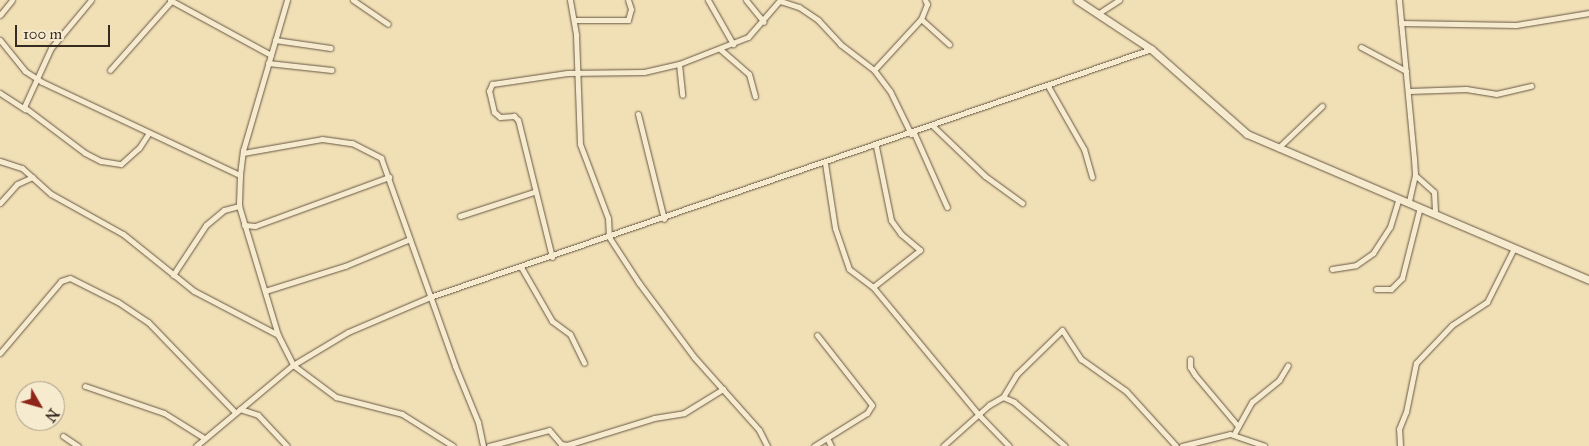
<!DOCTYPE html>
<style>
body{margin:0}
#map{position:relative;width:1589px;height:446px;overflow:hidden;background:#f1dfb5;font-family:"IM FELL Great Primer",serif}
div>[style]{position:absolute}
.roads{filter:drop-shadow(0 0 1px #655845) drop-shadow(0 0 1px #655845)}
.street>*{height:5px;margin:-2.5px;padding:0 2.5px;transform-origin:2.5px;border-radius:2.5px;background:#f6eacf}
.secondary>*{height:7px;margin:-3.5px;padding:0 3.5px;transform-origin:3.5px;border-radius:3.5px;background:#f6eacf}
span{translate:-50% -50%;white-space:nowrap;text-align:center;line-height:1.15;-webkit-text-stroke:4.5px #f6eacf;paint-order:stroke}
.north{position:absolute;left:15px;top:381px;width:50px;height:50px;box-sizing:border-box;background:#f6eacf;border:1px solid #a99e89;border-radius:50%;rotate:128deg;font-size:14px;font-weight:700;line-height:20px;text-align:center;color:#362b20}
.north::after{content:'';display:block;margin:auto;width:18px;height:22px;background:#8f2418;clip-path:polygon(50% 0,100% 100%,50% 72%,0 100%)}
.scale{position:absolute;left:15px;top:25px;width:95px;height:22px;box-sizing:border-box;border:2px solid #362b20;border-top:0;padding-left:6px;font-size:15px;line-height:18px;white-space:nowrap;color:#362b20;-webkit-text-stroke:4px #f6eacf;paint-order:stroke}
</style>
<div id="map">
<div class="roads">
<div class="street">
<div style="left:91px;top:0;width:62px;rotate:129.8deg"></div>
<div style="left:51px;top:48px;width:65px;rotate:114.6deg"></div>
<div style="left:24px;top:107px;width:76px;rotate:37deg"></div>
<div style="left:85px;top:153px;width:18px;rotate:27deg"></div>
<div style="left:101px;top:161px;width:20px;rotate:9deg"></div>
<div style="left:121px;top:164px;width:24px;rotate:-42deg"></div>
<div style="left:139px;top:148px;width:17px;rotate:-57deg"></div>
<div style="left:170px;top:0;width:115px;rotate:28.6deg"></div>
<div style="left:287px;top:0;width:156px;rotate:106.3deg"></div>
<div style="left:243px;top:150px;width:25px;rotate:97deg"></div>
<div style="left:240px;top:175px;width:31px;rotate:92deg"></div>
<div style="left:239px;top:206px;width:135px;rotate:73.2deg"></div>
<div style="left:278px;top:335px;width:34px;rotate:63deg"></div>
<div style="left:293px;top:365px;width:54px;rotate:36.7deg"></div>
<div style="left:336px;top:397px;width:68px;rotate:14.4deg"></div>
<div style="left:402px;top:414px;width:60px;rotate:32.1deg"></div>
<div style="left:353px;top:0;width:42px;rotate:34.4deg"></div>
<div style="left:570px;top:0;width:36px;rotate:80deg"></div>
<div style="left:576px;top:35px;width:109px;rotate:87.9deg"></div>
<div style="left:580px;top:144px;width:79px;rotate:69.3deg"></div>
<div style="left:608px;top:218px;width:19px;rotate:87deg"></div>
<div style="left:609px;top:237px;width:55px;rotate:56.9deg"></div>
<div style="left:639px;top:283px;width:92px;rotate:53.4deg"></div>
<div style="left:694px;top:357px;width:98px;rotate:48.3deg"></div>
<div style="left:759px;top:430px;width:18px;rotate:63deg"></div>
<div style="left:708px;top:0;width:51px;rotate:60.4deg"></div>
<div style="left:746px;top:0;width:28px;rotate:51deg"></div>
<div style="left:1399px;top:0;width:160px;rotate:84.6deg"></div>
<div style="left:1414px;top:159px;width:16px;rotate:86deg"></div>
<div style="left:1415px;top:175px;width:28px;rotate:103deg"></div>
<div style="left:780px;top:1px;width:20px;rotate:18deg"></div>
<div style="left:799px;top:7px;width:23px;rotate:34deg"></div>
<div style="left:818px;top:20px;width:33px;rotate:47deg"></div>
<div style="left:840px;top:44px;width:43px;rotate:37.4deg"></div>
<div style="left:874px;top:70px;width:26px;rotate:53deg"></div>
<div style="left:890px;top:91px;width:48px;rotate:64deg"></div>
<div style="left:1099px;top:13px;width:24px;rotate:-33deg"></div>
<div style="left:0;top:15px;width:19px;rotate:-51deg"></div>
<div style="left:921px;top:19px;width:38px;rotate:42deg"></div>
<div style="left:574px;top:20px;width:54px"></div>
<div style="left:628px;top:20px;width:11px;rotate:-75deg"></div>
<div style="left:631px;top:9px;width:9px;rotate:-108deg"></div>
<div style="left:1401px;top:23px;width:115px;rotate:1deg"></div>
<div style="left:1516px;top:25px;width:74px;rotate:-9.3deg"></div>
<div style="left:0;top:40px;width:40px;rotate:51deg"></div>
<div style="left:25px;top:71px;width:20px;rotate:33deg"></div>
<div style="left:42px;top:82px;width:219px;rotate:25.2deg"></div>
<div style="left:275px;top:40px;width:56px;rotate:8.3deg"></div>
<div style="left:1361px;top:47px;width:51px;rotate:28.1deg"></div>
<div style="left:720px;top:49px;width:38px;rotate:41deg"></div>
<div style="left:749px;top:74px;width:23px;rotate:75deg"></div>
<div style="left:268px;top:63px;width:64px;rotate:6.2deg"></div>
<div style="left:679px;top:64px;width:31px;rotate:84deg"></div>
<div style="left:110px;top:70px;width:92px;rotate:-48.5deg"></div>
<div style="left:874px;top:70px;width:69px;rotate:-47.3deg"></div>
<div style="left:921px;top:19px;width:16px;rotate:-68deg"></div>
<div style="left:927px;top:4px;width:4px;rotate:-117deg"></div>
<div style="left:1048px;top:86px;width:73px;rotate:60.3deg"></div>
<div style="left:1084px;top:149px;width:29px;rotate:74deg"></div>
<div style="left:1409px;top:91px;width:57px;rotate:-2deg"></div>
<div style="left:1466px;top:89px;width:30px;rotate:9deg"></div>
<div style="left:1496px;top:94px;width:36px;rotate:-13deg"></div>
<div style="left:0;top:93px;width:30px;rotate:33deg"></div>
<div style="left:638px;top:114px;width:108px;rotate:76.1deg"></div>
<div style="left:933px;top:126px;width:72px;rotate:43.9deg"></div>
<div style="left:985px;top:176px;width:46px;rotate:36.1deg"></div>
<div style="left:914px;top:133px;width:81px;rotate:66deg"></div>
<div style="left:1278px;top:148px;width:61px;rotate:-43.7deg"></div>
<div style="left:243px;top:153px;width:80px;rotate:-10deg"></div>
<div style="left:322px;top:139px;width:30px;rotate:8deg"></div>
<div style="left:352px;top:143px;width:33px;rotate:27deg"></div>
<div style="left:381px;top:158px;width:221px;rotate:70.4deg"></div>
<div style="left:455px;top:366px;width:61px;rotate:67.7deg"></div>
<div style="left:478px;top:422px;width:25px;rotate:78deg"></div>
<div style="left:0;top:161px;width:23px;rotate:18deg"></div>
<div style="left:22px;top:168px;width:39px;rotate:42deg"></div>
<div style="left:51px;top:194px;width:82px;rotate:29.1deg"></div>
<div style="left:123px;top:234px;width:91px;rotate:38.8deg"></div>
<div style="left:194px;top:291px;width:95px;rotate:27.6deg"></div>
<div style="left:825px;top:163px;width:66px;rotate:81.3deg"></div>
<div style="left:835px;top:228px;width:43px;rotate:71.1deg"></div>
<div style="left:849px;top:269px;width:30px;rotate:37deg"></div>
<div style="left:873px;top:287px;width:166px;rotate:50.4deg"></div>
<div style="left:979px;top:415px;width:43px;rotate:45.9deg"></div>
<div style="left:1415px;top:175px;width:25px;rotate:42deg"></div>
<div style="left:1434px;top:192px;width:22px;rotate:87deg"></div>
<div style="left:0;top:203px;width:25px;rotate:-48deg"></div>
<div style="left:17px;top:184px;width:17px;rotate:-24deg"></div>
<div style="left:460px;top:216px;width:78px;rotate:-18deg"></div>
<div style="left:244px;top:225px;width:11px;rotate:5deg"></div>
<div style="left:255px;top:226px;width:143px;rotate:-20.1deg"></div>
<div style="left:552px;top:257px;width:141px;rotate:-103.9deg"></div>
<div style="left:518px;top:120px;width:6px;rotate:-135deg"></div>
<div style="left:514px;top:116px;width:14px;rotate:176deg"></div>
<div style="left:500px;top:117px;width:8px;rotate:-140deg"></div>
<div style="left:494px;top:112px;width:22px;rotate:-103deg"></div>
<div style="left:489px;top:91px;width:8px;rotate:-67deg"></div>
<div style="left:492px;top:84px;width:76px;rotate:-8.3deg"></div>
<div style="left:567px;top:73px;width:77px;rotate:-0.7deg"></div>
<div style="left:644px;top:72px;width:36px;rotate:-13deg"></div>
<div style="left:679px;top:64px;width:74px;rotate:-21.4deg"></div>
<div style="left:748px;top:37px;width:49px;rotate:-49.1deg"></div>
<div style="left:521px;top:267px;width:62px;rotate:60.1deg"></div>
<div style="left:552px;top:321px;width:22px;rotate:36deg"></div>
<div style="left:570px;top:334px;width:32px;rotate:64deg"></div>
<div style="left:1332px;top:269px;width:24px;rotate:-9deg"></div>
<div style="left:1356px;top:265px;width:21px;rotate:-35deg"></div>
<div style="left:1373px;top:253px;width:31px;rotate:-57deg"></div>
<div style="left:1390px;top:227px;width:30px;rotate:-73deg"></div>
<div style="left:173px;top:275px;width:60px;rotate:-56.6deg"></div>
<div style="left:206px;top:225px;width:23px;rotate:-40deg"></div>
<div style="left:224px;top:210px;width:16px;rotate:-15deg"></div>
<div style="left:873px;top:287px;width:60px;rotate:-38.2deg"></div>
<div style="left:920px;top:250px;width:25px;rotate:-140deg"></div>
<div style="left:901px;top:234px;width:17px;rotate:-126deg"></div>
<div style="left:891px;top:220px;width:76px;rotate:-101.5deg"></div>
<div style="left:1376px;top:289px;width:15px"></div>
<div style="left:1391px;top:289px;width:16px;rotate:-45deg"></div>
<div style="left:1402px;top:278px;width:73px;rotate:-75.8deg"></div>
<div style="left:265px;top:291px;width:84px;rotate:-17.4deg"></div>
<div style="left:345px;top:266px;width:70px;rotate:-22.6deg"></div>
<div style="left:0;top:353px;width:94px;rotate:-49.7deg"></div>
<div style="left:61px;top:281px;width:9px;rotate:-18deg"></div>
<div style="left:70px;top:278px;width:54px;rotate:26.6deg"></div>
<div style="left:118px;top:302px;width:36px;rotate:34deg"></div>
<div style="left:148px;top:322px;width:125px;rotate:46deg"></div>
<div style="left:1190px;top:359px;width:8px;rotate:90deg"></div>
<div style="left:1190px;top:367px;width:9px;rotate:58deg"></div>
<div style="left:1195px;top:375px;width:67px;rotate:49.9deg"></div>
<div style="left:85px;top:386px;width:83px;rotate:18.9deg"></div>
<div style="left:164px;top:413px;width:47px;rotate:32deg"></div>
<div style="left:1003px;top:397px;width:12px;rotate:24deg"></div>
<div style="left:1014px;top:402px;width:67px;rotate:40.8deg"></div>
<div style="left:240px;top:409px;width:19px;rotate:18deg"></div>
<div style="left:258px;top:415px;width:42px;rotate:46.9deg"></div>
<div style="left:1234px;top:434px;width:37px;rotate:-61deg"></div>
<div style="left:1252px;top:402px;width:35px;rotate:-39deg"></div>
<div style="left:1279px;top:380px;width:17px;rotate:-59deg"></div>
<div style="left:63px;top:436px;width:18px;rotate:34deg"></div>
<div style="left:827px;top:438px;width:9px;rotate:63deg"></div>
<div style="left:196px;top:446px;width:126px;rotate:-39.9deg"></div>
<div style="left:293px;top:365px;width:64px;rotate:-31deg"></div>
<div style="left:348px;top:332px;width:89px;rotate:-23.1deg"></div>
<div style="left:430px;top:297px;width:762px;rotate:-18.98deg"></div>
<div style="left:489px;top:446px;width:62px;rotate:-14.9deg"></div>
<div style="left:549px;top:430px;width:18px;rotate:49deg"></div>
<div style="left:561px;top:444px;width:6px;rotate:9deg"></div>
<div style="left:567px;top:445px;width:91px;rotate:-17.2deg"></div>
<div style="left:654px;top:418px;width:30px;rotate:-9deg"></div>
<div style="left:684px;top:413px;width:46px;rotate:-31.6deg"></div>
<div style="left:814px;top:446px;width:62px;rotate:-31.9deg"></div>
<div style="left:867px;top:413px;width:9px;rotate:-58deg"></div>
<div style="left:872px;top:405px;width:89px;rotate:-128.2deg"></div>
<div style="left:943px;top:446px;width:62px;rotate:-41.7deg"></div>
<div style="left:989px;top:405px;width:16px;rotate:-30deg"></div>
<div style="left:1003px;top:397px;width:27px;rotate:-59deg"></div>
<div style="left:1017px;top:374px;width:63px;rotate:-44.4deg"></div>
<div style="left:1062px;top:330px;width:35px;rotate:57deg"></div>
<div style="left:1081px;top:359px;width:55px;rotate:35.4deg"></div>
<div style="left:1126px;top:391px;width:74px;rotate:47.7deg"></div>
<div style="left:1182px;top:446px;width:49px;rotate:-14deg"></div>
<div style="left:1230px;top:434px;width:36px;rotate:19deg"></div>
<div style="left:1400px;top:446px;width:17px;rotate:-93deg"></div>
<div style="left:1399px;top:429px;width:18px;rotate:-68deg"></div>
<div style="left:1406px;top:412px;width:50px;rotate:-78.5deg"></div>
<div style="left:1416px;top:363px;width:52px;rotate:-46.5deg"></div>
<div style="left:1452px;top:325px;width:42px;rotate:-33.3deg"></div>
<div style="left:1487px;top:302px;width:60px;rotate:-63.4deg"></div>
</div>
<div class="secondary">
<div style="left:1077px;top:0;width:89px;rotate:33.5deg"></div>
<div style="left:1151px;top:49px;width:128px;rotate:41.5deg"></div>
<div style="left:1247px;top:134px;width:372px;rotate:23.1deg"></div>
</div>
</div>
<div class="north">N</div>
<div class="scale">100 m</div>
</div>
